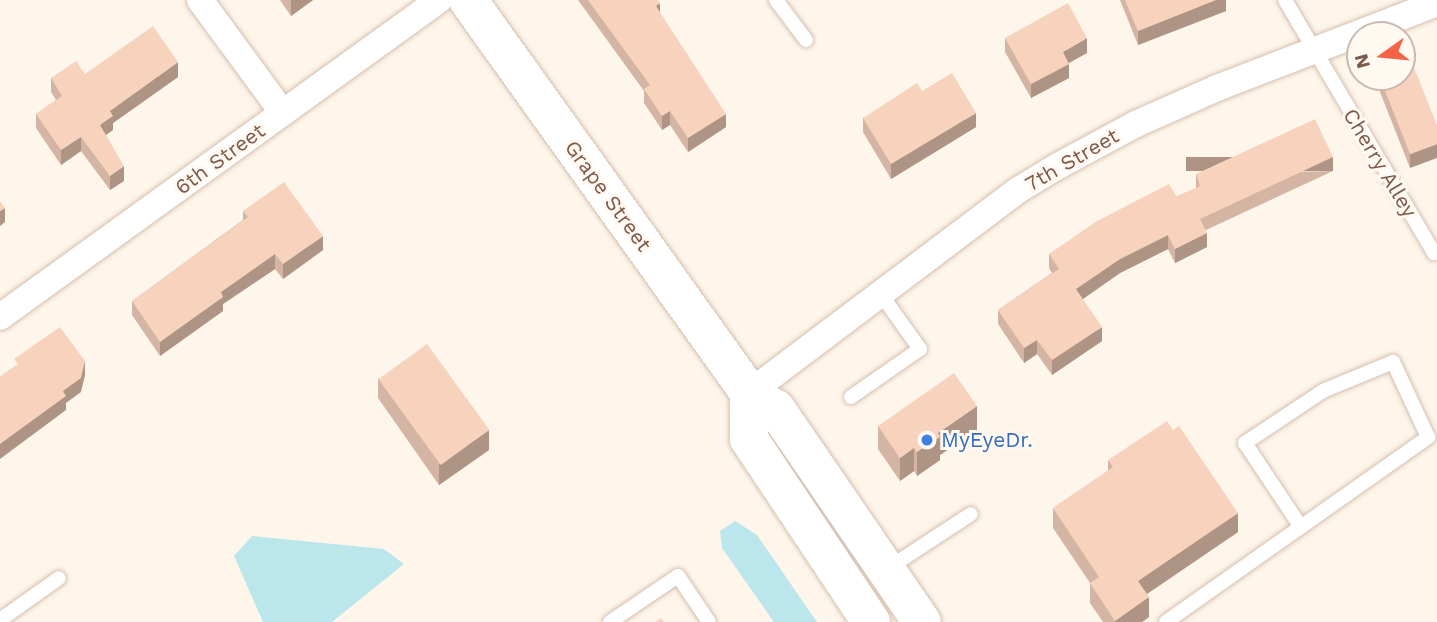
<!DOCTYPE html>
<style>
body{margin:0}
#map{position:relative;width:1437px;height:622px;overflow:hidden;background:#fef6ea;font-family:"Work Sans",sans-serif}
div>[style]{position:absolute}
.water>*{inset:0;background:#bbe6eb}
.roads{filter:drop-shadow(0 0 2px #d5bfb0) drop-shadow(0 0 2px #d5bfb0)}
.lane>*{height:14px;margin:-7px;padding:0 7px;transform-origin:7px;border-radius:7px;background:#fff}
.street>*{height:26px;margin:-13px;padding:0 13px;transform-origin:13px;border-radius:13px;background:#fff}
.secondary>*{height:38px;margin:-19px;padding:0 19px;transform-origin:19px;border-radius:19px;background:#fff}
.wall>*{inset:0;background:#d4b5a3}
.shaded-wall>*{inset:0;background:#ad9485;transform-origin:0 0}
.building>*{inset:0;background:#f7d3be;transform-origin:0 0}
.dots>*{width:19px;height:19px;translate:-50% -50%;box-sizing:border-box;border:4px solid #fff9f2;border-radius:50%}
span{translate:-50% -50%;white-space:nowrap;text-align:center;line-height:1.15;-webkit-text-stroke:6px #fff9f2;paint-order:stroke}
.street-label{font-size:21px;color:#7d5949}
.shop-label{font-size:21px;color:#366cbe}
.left{translate:0 -50%;text-align:left}
.north{position:absolute;left:1346px;top:21px;width:70px;height:70px;box-sizing:border-box;background:#fff9f2;border:2px solid #cbb9ae;border-radius:50%;rotate:255deg;font-size:19px;font-weight:700;line-height:28px;text-align:center;color:#7d5949}
.north::after{content:'';display:block;margin:auto;width:24px;height:32px;background:#f36444;clip-path:polygon(50% 0,100% 100%,50% 72%,0 100%)}
</style>
<div id="map">
<div class="water">
<div style="clip-path:polygon(735px 521px,757px 535px,817px 622px,774px 622px,722px 548px,720px 531px)"></div>
<div style="clip-path:polygon(252px 536px,384px 549px,404px 564px,332px 622px,263px 622px,234px 556px)"></div>
</div>
<div class="roads">
<div class="lane">
<div style="left:776px;top:0;width:50px;rotate:53.1deg"></div>
<div style="left:1285px;top:0;width:294px;rotate:59.5deg"></div>
<div style="left:1434px;top:253px;width:3px;rotate:-18deg"></div>
<div style="left:851px;top:397px;width:84px;rotate:-34.8deg"></div>
<div style="left:920px;top:349px;width:69px;rotate:-125.5deg"></div>
<div style="left:887px;top:569px;width:100px;rotate:-33.2deg"></div>
<div style="left:0;top:620px;width:72px;rotate:-35.4deg"></div>
<div style="left:610px;top:622px;width:82px;rotate:-34.1deg"></div>
<div style="left:678px;top:576px;width:55px;rotate:56deg"></div>
<div style="left:1166px;top:622px;width:321px;rotate:-35.2deg"></div>
<div style="left:1428px;top:437px;width:83px;rotate:-115deg"></div>
<div style="left:1393px;top:362px;width:76px;rotate:157.5deg"></div>
<div style="left:1323px;top:391px;width:94px;rotate:146.3deg"></div>
<div style="left:1245px;top:443px;width:101px;rotate:56.3deg"></div>
</div>
<div class="street">
<div style="left:200px;top:0;width:140px;rotate:53.7deg"></div>
<div style="left:0;top:317px;width:541px;rotate:-35.83deg"></div>
<div style="left:749px;top:393px;width:339px;rotate:-37deg"></div>
<div style="left:1020px;top:189px;width:44px;rotate:-31.2deg"></div>
<div style="left:1058px;top:166px;width:89px;rotate:-28.3deg"></div>
<div style="left:1136px;top:124px;width:89px;rotate:-24deg"></div>
<div style="left:1217px;top:88px;width:236px;rotate:-21.1deg"></div>
</div>
<div class="secondary">
<div style="left:468px;top:0;width:483px;rotate:54.4deg"></div>
<div style="left:749px;top:393px;width:31px;rotate:31deg"></div>
<div style="left:776px;top:409px;width:258px;rotate:55.6deg"></div>
<div style="left:749px;top:393px;width:46px;rotate:90deg"></div>
<div style="left:749px;top:439px;width:220px;rotate:56.3deg"></div>
</div>
</div>
<div class="wall">
<div style="clip-path:polygon(280px 0,313px 0,291px 16px)"></div>
<div style="clip-path:polygon(578px 0,658px 0,660px 13px,726px 127px,688px 152px,670px 125px,662px 130px,644px 103px,644px 91px)"></div>
<div style="clip-path:polygon(1120px 0,1226px 0,1226px 11px,1138px 45px)"></div>
<div style="clip-path:polygon(1005px 38px,1087px 53px,1069px 63px,1069px 78px,1031px 98px,1005px 52px)"></div>
<div style="clip-path:polygon(1413px 65px,1410px 168px,1380px 92px,1380px 78px)"></div>
<div style="clip-path:polygon(85px 74px,178px 77px,113px 123px,113px 130px,106px 135px,124px 181px,110px 190px,81px 151px,61px 165px,36px 128px,36px 114px,56px 100px,51px 92px,51px 78px)"></div>
<div style="clip-path:polygon(922px 91px,976px 127px,891px 179px,863px 132px,863px 118px)"></div>
<div style="clip-path:polygon(1333px 171px,1206px 230px,1207px 247px,1175px 263px,1168px 249px,1120px 273px,1082px 299px,1102px 341px,1052px 375px,1037px 354px,1024px 363px,998px 324px,998px 310px,1052px 273px,1049px 268px,1049px 254px,1196px 188px,1196px 174px)"></div>
<div style="clip-path:polygon(243px 211px,323px 250px,283px 279px,275px 269px,223px 304px,223px 311px,160px 356px,132px 315px,132px 301px,243px 220px)"></div>
<div style="clip-path:polygon(378px 378px,489px 450px,439px 485px,378px 398px)"></div>
<div style="clip-path:polygon(878px 426px,977px 430px,940px 455px,940px 460px,917px 476px,914px 471px,900px 481px,878px 449px)"></div>
<div style="clip-path:polygon(1108px 460px,1238px 532px,1147px 594px,1149px 617px,1142px 622px,1103px 622px,1090px 603px,1090px 583px,1053px 528px,1053px 508px,1108px 471px)"></div>
</div>
<div class="shaded-wall">
<div style="clip-path:polygon(291px 0,313px 0,291px 16px)"></div>
<div style="clip-path:polygon(1216px 0,1226px 0,1226px 11px,1138px 45px,1138px 31px)"></div>
<div style="clip-path:polygon(660px 3px,660px 17px,656px 6px)"></div>
<div style="clip-path:polygon(1087px 38px,1087px 53px,1063px 66px,1063px 52px)"></div>
<div style="clip-path:polygon(178px 62px,178px 77px,113px 123px,113px 130px,100px 139px,100px 125px,110px 111px)"></div>
<div style="clip-path:polygon(1069px 64px,1069px 78px,1031px 98px,1031px 84px)"></div>
<div style="clip-path:polygon(670px 111px,670px 125px,662px 130px,662px 116px)"></div>
<div style="clip-path:polygon(976px 113px,976px 127px,891px 179px,891px 164px)"></div>
<div style="clip-path:polygon(726px 114px,726px 127px,688px 152px,688px 138px)"></div>
<div style="clip-path:polygon(81px 137px,81px 151px,61px 165px,61px 150px)"></div>
<div style="clip-path:polygon(1437px 144px,1437px 158px,1410px 168px,1410px 154px)"></div>
<div style="left:1333px;top:157px;width:14px;height:147px;rotate:90deg"></div>
<div style="clip-path:polygon(124px 166px,124px 181px,110px 190px,110px 176px)"></div>
<div style="clip-path:polygon(5px 208px,5px 222px,0 226px,0 211px)"></div>
<div style="clip-path:polygon(1207px 233px,1207px 247px,1175px 263px,1175px 249px)"></div>
<div style="clip-path:polygon(1168px 235px,1168px 249px,1120px 273px,1076px 304px,1076px 289px,1120px 259px)"></div>
<div style="clip-path:polygon(323px 236px,323px 250px,283px 279px,283px 264px)"></div>
<div style="clip-path:polygon(275px 254px,275px 269px,223px 304px,223px 311px,160px 356px,160px 342px,221px 292px)"></div>
<div style="clip-path:polygon(1102px 327px,1102px 341px,1052px 375px,1052px 360px)"></div>
<div style="clip-path:polygon(1037px 340px,1037px 354px,1024px 363px,1024px 348px)"></div>
<div style="clip-path:polygon(85px 361px,85px 375px,81px 392px,66px 403px,66px 410px,0 459px,0 444px)"></div>
<div style="clip-path:polygon(977px 406px,977px 430px,940px 455px,940px 460px,917px 476px,917px 452px,938px 433px)"></div>
<div style="clip-path:polygon(489px 430px,489px 450px,439px 485px,439px 465px)"></div>
<div style="clip-path:polygon(914px 448px,914px 471px,900px 481px,900px 458px)"></div>
<div style="clip-path:polygon(1238px 513px,1238px 532px,1138px 600px,1138px 581px)"></div>
<div style="clip-path:polygon(1149px 597px,1149px 617px,1142px 622px,1115px 622px,1115px 621px)"></div>
</div>
<div class="building">
<div style="clip-path:polygon(588px 0,658px 0,660px 3px,656px 6px,726px 114px,688px 138px,670px 111px,662px 116px,644px 89px,650px 85px)"></div>
<div style="clip-path:polygon(1125px 0,1216px 0,1138px 31px)"></div>
<div style="clip-path:polygon(1068px 3px,1087px 38px,1063px 52px,1069px 64px,1031px 84px,1005px 38px)"></div>
<div style="clip-path:polygon(153px 26px,178px 62px,110px 111px,113px 116px,100px 125px,124px 166px,110px 176px,81px 137px,61px 150px,36px 114px,62px 96px,51px 78px,76px 61px,85px 74px)"></div>
<div style="clip-path:polygon(1413px 65px,1437px 125px,1437px 144px,1410px 154px,1380px 78px,1402px 77px,1402px 70px)"></div>
<div style="clip-path:polygon(952px 73px,976px 113px,891px 164px,863px 118px,917px 83px,922px 91px)"></div>
<div style="clip-path:polygon(1315px 119px,1333px 157px,1200px 219px,1207px 233px,1175px 249px,1168px 235px,1120px 259px,1076px 289px,1102px 327px,1052px 360px,1037px 340px,1024px 348px,998px 310px,1059px 269px,1049px 254px,1097px 221px,1169px 184px,1177px 197px,1200px 186px,1196px 174px)"></div>
<div style="clip-path:polygon(284px 182px,323px 236px,283px 264px,275px 254px,221px 292px,223px 297px,160px 342px,132px 301px,248px 217px,243px 211px)"></div>
<div style="clip-path:polygon(0 201px,5px 208px,0 211px)"></div>
<div style="clip-path:polygon(60px 327px,85px 361px,81px 378px,63px 391px,66px 396px,0 444px,0 376px,18px 364px,14px 359px)"></div>
<div style="left:427px;top:344px;width:106px;height:60px;rotate:54deg"></div>
<div style="clip-path:polygon(954px 373px,977px 406px,938px 433px,940px 437px,917px 452px,914px 448px,900px 458px,878px 426px)"></div>
<div style="clip-path:polygon(1167px 421px,1173px 430px,1179px 426px,1238px 513px,1138px 581px,1149px 597px,1115px 621px,1090px 583px,1099px 577px,1053px 508px,1113px 467px,1108px 460px)"></div>
<div style="clip-path:polygon(661px 618px,664px 622px,655px 622px)"></div>
</div>
<div class="dots">
<div style="left:927px;top:440px;background:#3f7fe0"></div>
</div>
<div class="street-label">
<span style="left:220px;top:159px;rotate:-36deg">6th Street</span>
<span style="left:1072px;top:160px;rotate:-30deg">7th Street</span>
<span style="left:1380px;top:163px;rotate:59deg">Cherry Alley</span>
<span style="left:608px;top:196px;rotate:54deg">Grape Street</span>
</div>
<div class="shop-label">
<span class="left" style="left:941px;top:440px">MyEyeDr.</span>
</div>
<div class="north">N</div>
</div>
